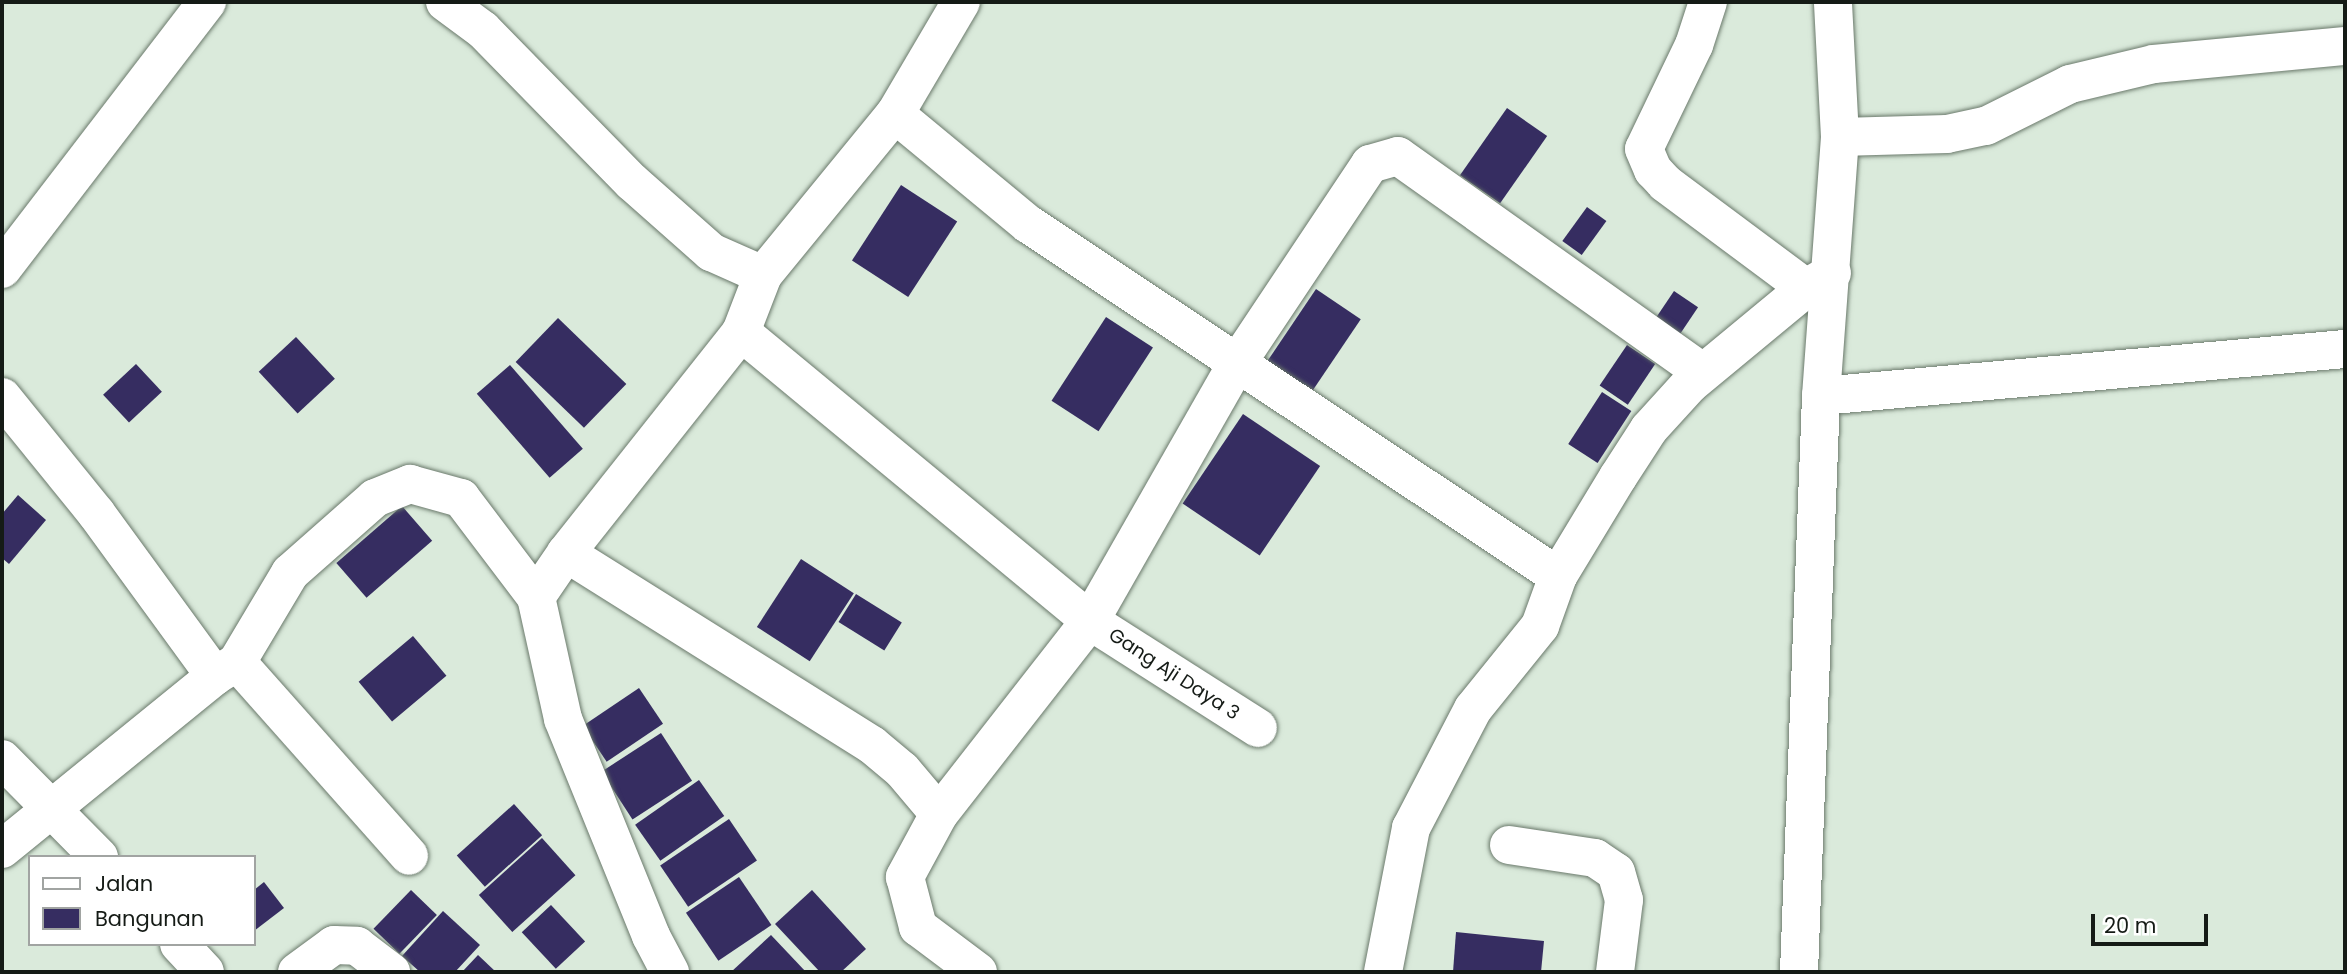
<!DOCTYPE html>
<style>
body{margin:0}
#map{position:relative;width:2347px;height:974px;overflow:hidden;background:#daeadb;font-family:Poppins,sans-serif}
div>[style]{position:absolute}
.building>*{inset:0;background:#362d61;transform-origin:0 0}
.roads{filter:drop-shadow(0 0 2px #6a796b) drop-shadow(0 0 2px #6a796b)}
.minor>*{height:38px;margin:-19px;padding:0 19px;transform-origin:19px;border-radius:19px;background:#fff}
span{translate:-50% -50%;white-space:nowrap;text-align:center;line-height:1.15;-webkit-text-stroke:7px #fff;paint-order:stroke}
.street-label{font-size:19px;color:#151b16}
.frame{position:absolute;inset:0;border:4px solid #151b16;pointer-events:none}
.legend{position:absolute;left:28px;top:855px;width:228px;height:91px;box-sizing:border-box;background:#fff;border:2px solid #a1a4a2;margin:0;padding:9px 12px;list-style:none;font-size:21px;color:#151b16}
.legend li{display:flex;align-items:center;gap:14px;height:35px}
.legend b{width:35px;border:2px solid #a1a4a2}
.scale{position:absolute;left:2091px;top:914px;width:117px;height:32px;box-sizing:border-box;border:4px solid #151b16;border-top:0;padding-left:9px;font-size:21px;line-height:24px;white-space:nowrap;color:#151b16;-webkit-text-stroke:5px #fff;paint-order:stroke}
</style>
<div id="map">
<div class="building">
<div style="left:1507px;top:108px;width:49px;height:82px;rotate:35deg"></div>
<div style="left:901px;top:185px;width:67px;height:90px;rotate:33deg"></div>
<div style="left:1587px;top:207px;width:24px;height:42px;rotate:36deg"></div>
<div style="left:1316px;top:289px;width:54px;height:96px;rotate:34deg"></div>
<div style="left:1674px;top:291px;width:29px;height:37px;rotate:34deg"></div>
<div style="left:1106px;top:317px;width:56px;height:100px;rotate:33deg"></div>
<div style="left:558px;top:318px;width:95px;height:61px;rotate:44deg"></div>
<div style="left:296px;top:337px;width:57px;height:51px;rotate:47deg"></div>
<div style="left:1627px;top:345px;width:34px;height:49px;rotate:34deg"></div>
<div style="left:136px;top:364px;width:38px;height:45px;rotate:47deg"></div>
<div style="left:510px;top:365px;width:111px;height:44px;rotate:49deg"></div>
<div style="left:1602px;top:392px;width:35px;height:62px;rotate:33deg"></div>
<div style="left:1243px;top:414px;width:93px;height:108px;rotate:34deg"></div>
<div style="clip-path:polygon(18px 495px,46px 520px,9px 564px,2px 558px,2px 514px)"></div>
<div style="left:402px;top:506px;width:46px;height:87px;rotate:49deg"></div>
<div style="left:801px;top:559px;width:63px;height:81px;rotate:33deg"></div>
<div style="left:856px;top:594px;width:54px;height:33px;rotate:32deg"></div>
<div style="left:413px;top:636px;width:52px;height:71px;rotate:50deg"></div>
<div style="left:639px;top:688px;width:43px;height:68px;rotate:56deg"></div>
<div style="left:661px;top:733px;width:57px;height:71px;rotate:57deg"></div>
<div style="left:699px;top:780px;width:44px;height:78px;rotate:55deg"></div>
<div style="left:514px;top:804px;width:42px;height:77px;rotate:48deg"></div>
<div style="left:729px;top:819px;width:50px;height:83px;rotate:56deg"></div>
<div style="left:542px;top:838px;width:50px;height:85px;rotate:48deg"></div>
<div style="left:739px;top:877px;width:58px;height:64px;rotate:56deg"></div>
<div style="clip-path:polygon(264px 882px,284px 908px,254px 931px,254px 890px)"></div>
<div style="left:411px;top:890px;width:36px;height:54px;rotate:44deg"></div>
<div style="clip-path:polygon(812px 890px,866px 949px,841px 972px,820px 972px,775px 924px)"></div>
<div style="left:551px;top:905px;width:50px;height:40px;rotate:47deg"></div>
<div style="clip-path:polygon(443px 911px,480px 945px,455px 972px,420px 972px,402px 956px)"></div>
<div style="clip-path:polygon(1456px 932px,1544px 941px,1541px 972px,1453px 972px)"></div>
<div style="clip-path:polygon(771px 935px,806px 972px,731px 972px)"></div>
<div style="clip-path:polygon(478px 955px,496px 972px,462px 972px)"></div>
</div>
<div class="roads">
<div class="minor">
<div style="left:445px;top:2px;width:47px;rotate:36.4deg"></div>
<div style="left:483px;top:30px;width:213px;rotate:45.6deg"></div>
<div style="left:632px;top:182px;width:106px;rotate:41.5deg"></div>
<div style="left:711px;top:252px;width:57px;rotate:23.9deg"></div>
<div style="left:1708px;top:2px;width:45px;rotate:108deg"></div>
<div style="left:1694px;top:45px;width:115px;rotate:115.7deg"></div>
<div style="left:1644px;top:149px;width:23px;rotate:67deg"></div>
<div style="left:1653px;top:170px;width:18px;rotate:47deg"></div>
<div style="left:1665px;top:183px;width:176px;rotate:36.7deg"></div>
<div style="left:895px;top:114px;width:173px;rotate:39.6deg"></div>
<div style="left:1028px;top:224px;width:636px;rotate:33.59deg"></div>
<div style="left:1840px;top:137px;width:107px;rotate:-1.6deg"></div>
<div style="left:1947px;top:134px;width:40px;rotate:-12deg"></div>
<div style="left:1986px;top:126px;width:94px;rotate:-26.6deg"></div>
<div style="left:2070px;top:84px;width:86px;rotate:-13.4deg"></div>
<div style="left:2154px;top:64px;width:192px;rotate:-5.4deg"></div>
<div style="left:2px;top:269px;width:337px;rotate:-52.5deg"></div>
<div style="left:741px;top:332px;width:453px;rotate:39.6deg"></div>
<div style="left:1090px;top:621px;width:199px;rotate:32.5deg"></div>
<div style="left:1821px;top:396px;width:526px;rotate:-5.13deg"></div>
<div style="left:2px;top:397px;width:149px;rotate:51deg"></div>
<div style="left:96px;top:513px;width:202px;rotate:53.9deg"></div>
<div style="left:215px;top:676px;width:26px;rotate:-32deg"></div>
<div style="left:237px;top:662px;width:104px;rotate:-59.2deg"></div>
<div style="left:290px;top:573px;width:113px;rotate:-41.4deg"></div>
<div style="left:375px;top:498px;width:38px;rotate:-22deg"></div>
<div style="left:410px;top:484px;width:53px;rotate:15.4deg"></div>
<div style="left:461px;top:498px;width:124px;rotate:52.9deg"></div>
<div style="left:536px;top:597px;width:125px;rotate:77.5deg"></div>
<div style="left:563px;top:719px;width:234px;rotate:67.9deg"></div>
<div style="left:651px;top:936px;width:41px;rotate:62.2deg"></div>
<div style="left:566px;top:553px;width:282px;rotate:-51.6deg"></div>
<div style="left:741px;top:332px;width:61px;rotate:-68.9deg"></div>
<div style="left:763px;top:275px;width:208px;rotate:-50.7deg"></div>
<div style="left:895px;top:114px;width:130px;rotate:-59.5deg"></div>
<div style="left:536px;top:597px;width:53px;rotate:-55.7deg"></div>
<div style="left:566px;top:553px;width:361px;rotate:32.1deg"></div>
<div style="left:872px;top:745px;width:39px;rotate:40deg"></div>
<div style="left:902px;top:770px;width:57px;rotate:49.9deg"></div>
<div style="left:939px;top:814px;width:72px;rotate:118.4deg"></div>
<div style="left:905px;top:877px;width:52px;rotate:75.4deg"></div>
<div style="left:918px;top:927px;width:75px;rotate:36.9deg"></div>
<div style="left:237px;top:662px;width:259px;rotate:48.4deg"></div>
<div style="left:2px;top:759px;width:138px;rotate:45.3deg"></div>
<div style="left:939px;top:814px;width:245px;rotate:-52deg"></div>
<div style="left:1090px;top:621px;width:298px;rotate:-60.3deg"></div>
<div style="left:1238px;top:362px;width:238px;rotate:-56.3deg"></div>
<div style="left:1370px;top:164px;width:29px;rotate:-16deg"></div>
<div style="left:1398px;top:156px;width:373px;rotate:35.4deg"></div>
<div style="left:1509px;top:845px;width:87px;rotate:8.6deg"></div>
<div style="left:1595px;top:858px;width:25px;rotate:34deg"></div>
<div style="left:1616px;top:872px;width:29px;rotate:74deg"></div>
<div style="left:1624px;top:900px;width:73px;rotate:97.1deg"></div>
<div style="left:2px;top:849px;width:274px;rotate:-39.1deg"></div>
<div style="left:179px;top:944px;width:38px;rotate:47deg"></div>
<div style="left:297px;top:972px;width:46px;rotate:-36.1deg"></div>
<div style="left:334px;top:945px;width:23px;rotate:2deg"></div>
<div style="left:357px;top:946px;width:43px;rotate:37.4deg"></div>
<div style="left:1383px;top:972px;width:147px;rotate:-79deg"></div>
<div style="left:1411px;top:828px;width:134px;rotate:-62.5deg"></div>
<div style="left:1473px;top:709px;width:107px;rotate:-51.1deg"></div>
<div style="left:1540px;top:626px;width:53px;rotate:-70.2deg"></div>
<div style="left:1558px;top:576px;width:116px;rotate:-58.8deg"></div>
<div style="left:1618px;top:477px;width:57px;rotate:-57.1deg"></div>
<div style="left:1649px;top:429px;width:61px;rotate:-47.7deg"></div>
<div style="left:1690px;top:384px;width:151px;rotate:-39.6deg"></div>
<div style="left:1806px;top:288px;width:30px;rotate:-30deg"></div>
<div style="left:1799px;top:972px;width:576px;rotate:-87.81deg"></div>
<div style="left:1821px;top:396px;width:260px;rotate:-85.8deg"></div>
<div style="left:1840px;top:137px;width:135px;rotate:-93deg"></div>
</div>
</div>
<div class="street-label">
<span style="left:1174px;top:674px;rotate:33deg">Gang Aji Daya 3</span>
</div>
<div class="frame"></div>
<ul class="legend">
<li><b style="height:9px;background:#fff"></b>Jalan</li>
<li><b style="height:19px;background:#362d61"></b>Bangunan</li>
</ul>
<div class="scale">20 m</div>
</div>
